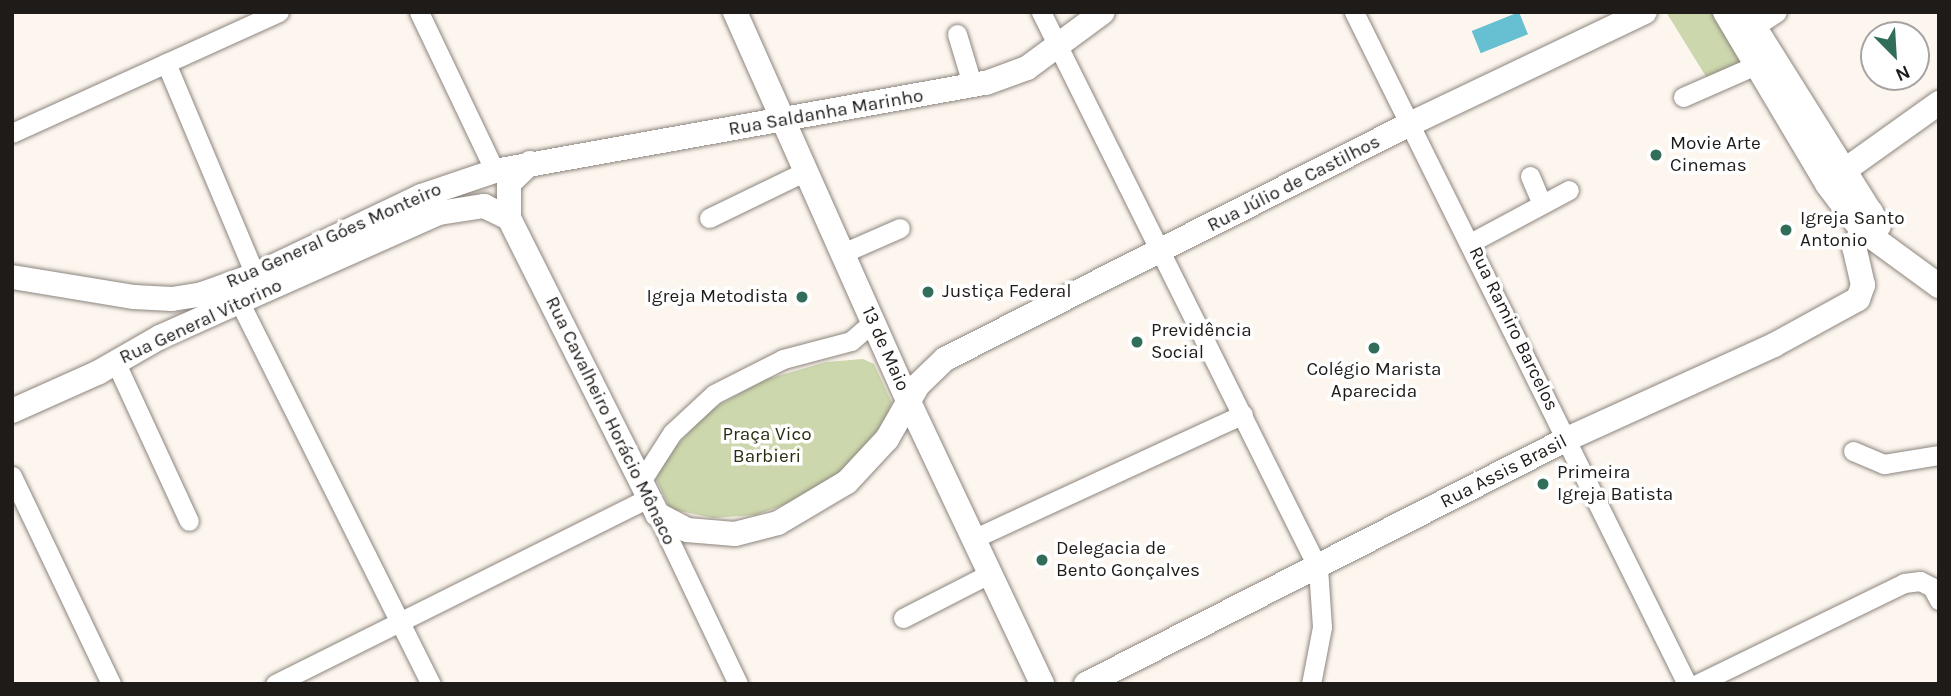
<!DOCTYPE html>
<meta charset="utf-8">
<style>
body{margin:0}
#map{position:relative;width:1951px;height:696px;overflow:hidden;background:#fdf6ef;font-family:Karla,sans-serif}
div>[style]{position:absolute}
.green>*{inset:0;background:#cdd7ad}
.water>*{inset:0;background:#67bfd2;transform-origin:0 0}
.roads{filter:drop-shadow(0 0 2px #8c857e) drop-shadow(0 0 2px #8c857e)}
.minor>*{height:19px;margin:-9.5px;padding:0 9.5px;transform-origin:9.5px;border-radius:9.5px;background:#fff}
.major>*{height:24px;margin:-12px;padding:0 12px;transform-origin:12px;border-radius:12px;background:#fff}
.dots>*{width:19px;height:19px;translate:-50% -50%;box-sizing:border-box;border:4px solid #fff;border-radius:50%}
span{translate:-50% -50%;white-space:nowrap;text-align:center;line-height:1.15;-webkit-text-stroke:7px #fff;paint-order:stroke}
.street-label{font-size:19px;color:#1e1b19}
.poi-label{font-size:19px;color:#1e1b19}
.left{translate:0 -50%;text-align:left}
.right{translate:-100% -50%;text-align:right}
.park-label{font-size:19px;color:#282e10}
.frame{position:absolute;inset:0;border:14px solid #1e1b19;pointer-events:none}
.north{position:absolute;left:1860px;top:21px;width:70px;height:70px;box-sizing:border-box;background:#fff;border:2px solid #a5a4a3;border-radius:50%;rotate:156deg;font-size:19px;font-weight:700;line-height:28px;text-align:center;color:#1e1b19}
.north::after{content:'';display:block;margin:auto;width:24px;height:32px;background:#316e59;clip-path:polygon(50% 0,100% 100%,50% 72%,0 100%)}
</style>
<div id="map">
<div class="green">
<div style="clip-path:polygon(1666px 12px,1718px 12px,1748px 65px,1710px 83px)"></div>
<div style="clip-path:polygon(863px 359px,874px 364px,892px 403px,882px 428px,843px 471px,789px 503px,756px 515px,713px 518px,670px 509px,656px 479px,663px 460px,710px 410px,764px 380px,826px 362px)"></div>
</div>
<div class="water">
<div style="left:1519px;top:12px;width:24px;height:51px;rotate:68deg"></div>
</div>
<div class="roads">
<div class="minor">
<div style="left:419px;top:12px;width:176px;rotate:64.5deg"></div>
<div style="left:1041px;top:12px;width:621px;rotate:63.52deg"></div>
<div style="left:1318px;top:568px;width:59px;rotate:86.1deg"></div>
<div style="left:1322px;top:627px;width:58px;rotate:100.9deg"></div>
<div style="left:1354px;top:12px;width:750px;rotate:63.64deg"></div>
<div style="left:1754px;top:27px;width:27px;rotate:-33deg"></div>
<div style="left:957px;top:34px;width:55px;rotate:73.2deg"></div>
<div style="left:166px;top:63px;width:230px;rotate:67.2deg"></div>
<div style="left:1683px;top:97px;width:80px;rotate:-23.7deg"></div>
<div style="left:12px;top:133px;width:293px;rotate:-24.4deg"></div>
<div style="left:1530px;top:176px;width:30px;rotate:67deg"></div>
<div style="left:709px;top:218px;width:108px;rotate:-25.9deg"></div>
<div style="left:1470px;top:243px;width:112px;rotate:-28.2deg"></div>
<div style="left:843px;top:253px;width:62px;rotate:-23.7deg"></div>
<div style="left:241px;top:305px;width:424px;rotate:63.4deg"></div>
<div style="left:115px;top:361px;width:176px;rotate:65.2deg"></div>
<div style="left:1853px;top:451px;width:34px;rotate:23deg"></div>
<div style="left:1884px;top:464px;width:56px;rotate:-9.3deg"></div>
<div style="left:12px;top:476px;width:230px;rotate:64.5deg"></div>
<div style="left:640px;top:483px;width:59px;rotate:-57.4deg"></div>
<div style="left:672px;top:433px;width:57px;rotate:-42.9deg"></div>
<div style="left:714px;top:394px;width:77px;rotate:-26.9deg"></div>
<div style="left:783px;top:359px;width:70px;rotate:-14.8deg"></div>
<div style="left:851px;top:341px;width:29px;rotate:-41deg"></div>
<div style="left:657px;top:514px;width:188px;rotate:64.5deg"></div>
<div style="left:975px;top:538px;width:295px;rotate:-24.8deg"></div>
<div style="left:903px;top:618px;width:99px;rotate:-27.1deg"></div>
<div style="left:275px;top:684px;width:417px;rotate:-26.5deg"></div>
<div style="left:1697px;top:684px;width:230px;rotate:-26deg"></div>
<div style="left:1904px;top:583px;width:16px;rotate:-7deg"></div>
<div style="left:1920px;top:581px;width:13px;rotate:27deg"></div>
<div style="left:1932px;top:587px;width:15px;rotate:62deg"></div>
</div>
<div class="major">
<div style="left:735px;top:12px;width:425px;rotate:66deg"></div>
<div style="left:908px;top:400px;width:314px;rotate:64.7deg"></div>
<div style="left:1725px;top:12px;width:200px;rotate:59.3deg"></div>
<div style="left:1827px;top:184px;width:56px;rotate:52.9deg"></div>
<div style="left:1861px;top:229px;width:97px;rotate:36.2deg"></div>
<div style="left:1745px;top:12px;width:252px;rotate:57.9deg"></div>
<div style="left:530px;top:163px;width:29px;rotate:136deg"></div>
<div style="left:509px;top:183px;width:35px;rotate:90deg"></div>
<div style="left:509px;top:218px;width:331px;rotate:63.4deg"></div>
<div style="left:657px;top:514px;width:34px;rotate:28deg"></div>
<div style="left:687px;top:530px;width:48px;rotate:4.8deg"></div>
<div style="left:735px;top:534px;width:44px;rotate:-14.3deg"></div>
<div style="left:778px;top:523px;width:80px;rotate:-30.7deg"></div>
<div style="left:847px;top:482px;width:59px;rotate:-47.1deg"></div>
<div style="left:887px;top:439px;width:62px;rotate:-60.1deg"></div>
<div style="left:918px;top:385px;width:37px;rotate:-44deg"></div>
<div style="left:945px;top:359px;width:521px;rotate:-26.81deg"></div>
<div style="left:1410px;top:124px;width:260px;rotate:-25.5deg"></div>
<div style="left:1831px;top:180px;width:133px;rotate:-35.5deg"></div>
<div style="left:12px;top:277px;width:124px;rotate:9.3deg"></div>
<div style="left:134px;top:297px;width:38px;rotate:3deg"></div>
<div style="left:172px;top:299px;width:30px;rotate:-9deg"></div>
<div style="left:202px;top:294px;width:56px;rotate:-19.7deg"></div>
<div style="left:255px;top:275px;width:184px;rotate:-25.4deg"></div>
<div style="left:421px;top:196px;width:78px;rotate:-18.7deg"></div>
<div style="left:495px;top:171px;width:499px;rotate:-10.2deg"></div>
<div style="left:986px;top:83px;width:44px;rotate:-20.1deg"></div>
<div style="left:1027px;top:68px;width:94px;rotate:-36.4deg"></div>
<div style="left:12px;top:411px;width:95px;rotate:-24.1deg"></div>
<div style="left:99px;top:372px;width:70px;rotate:-29.8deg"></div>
<div style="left:160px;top:337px;width:305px;rotate:-24deg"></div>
<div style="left:439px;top:213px;width:46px;rotate:-8.8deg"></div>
<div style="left:484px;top:206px;width:28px;rotate:26deg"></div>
<div style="left:1086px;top:684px;width:540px;rotate:-26.99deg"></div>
<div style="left:1567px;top:439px;width:227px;rotate:-24.4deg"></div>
<div style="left:1774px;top:345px;width:96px;rotate:-28.7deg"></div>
<div style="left:1858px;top:299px;width:15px;rotate:-70deg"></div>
<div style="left:1863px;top:285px;width:39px;rotate:-103deg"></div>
<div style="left:1854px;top:247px;width:39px;rotate:-64deg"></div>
</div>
</div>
<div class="dots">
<div style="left:1656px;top:155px;background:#316e59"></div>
<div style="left:1786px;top:230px;background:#316e59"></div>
<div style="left:928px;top:292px;background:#316e59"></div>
<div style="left:802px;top:297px;background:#316e59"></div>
<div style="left:1137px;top:342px;background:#316e59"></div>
<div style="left:1374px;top:348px;background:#316e59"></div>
<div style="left:1543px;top:484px;background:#316e59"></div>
<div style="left:1042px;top:560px;background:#316e59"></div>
</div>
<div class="street-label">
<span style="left:826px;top:113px;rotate:-10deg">Rua Saldanha Marinho</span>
<span style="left:1294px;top:184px;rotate:-27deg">Rua Júlio de Castilhos</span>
<span style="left:334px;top:236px;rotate:-24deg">Rua General Góes Monteiro</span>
<span style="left:201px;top:322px;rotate:-25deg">Rua General Vitorino</span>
<span style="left:1513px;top:329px;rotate:64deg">Rua Ramiro Barcelos</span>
<span style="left:885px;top:349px;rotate:66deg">13 de Maio</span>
<span style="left:610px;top:421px;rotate:64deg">Rua Cavalheiro Horácio Mônaco</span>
<span style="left:1504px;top:472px;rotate:-27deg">Rua Assis Brasil</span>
</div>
<div class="poi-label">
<span class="left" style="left:1670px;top:155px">Movie Arte<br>Cinemas</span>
<span class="left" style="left:1800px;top:230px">Igreja Santo<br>Antonio</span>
<span class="left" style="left:942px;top:292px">Justiça Federal</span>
<span class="right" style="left:788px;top:297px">Igreja Metodista</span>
<span class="left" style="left:1151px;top:342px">Previdência<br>Social</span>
<span style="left:1374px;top:381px">Colégio Marista<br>Aparecida</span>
<span class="left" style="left:1557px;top:484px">Primeira<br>Igreja Batista</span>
<span class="left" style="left:1056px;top:560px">Delegacia de<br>Bento Gonçalves</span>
</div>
<div class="park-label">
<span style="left:767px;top:446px">Praça Vico<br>Barbieri</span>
</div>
<div class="frame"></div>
<div class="north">N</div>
</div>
